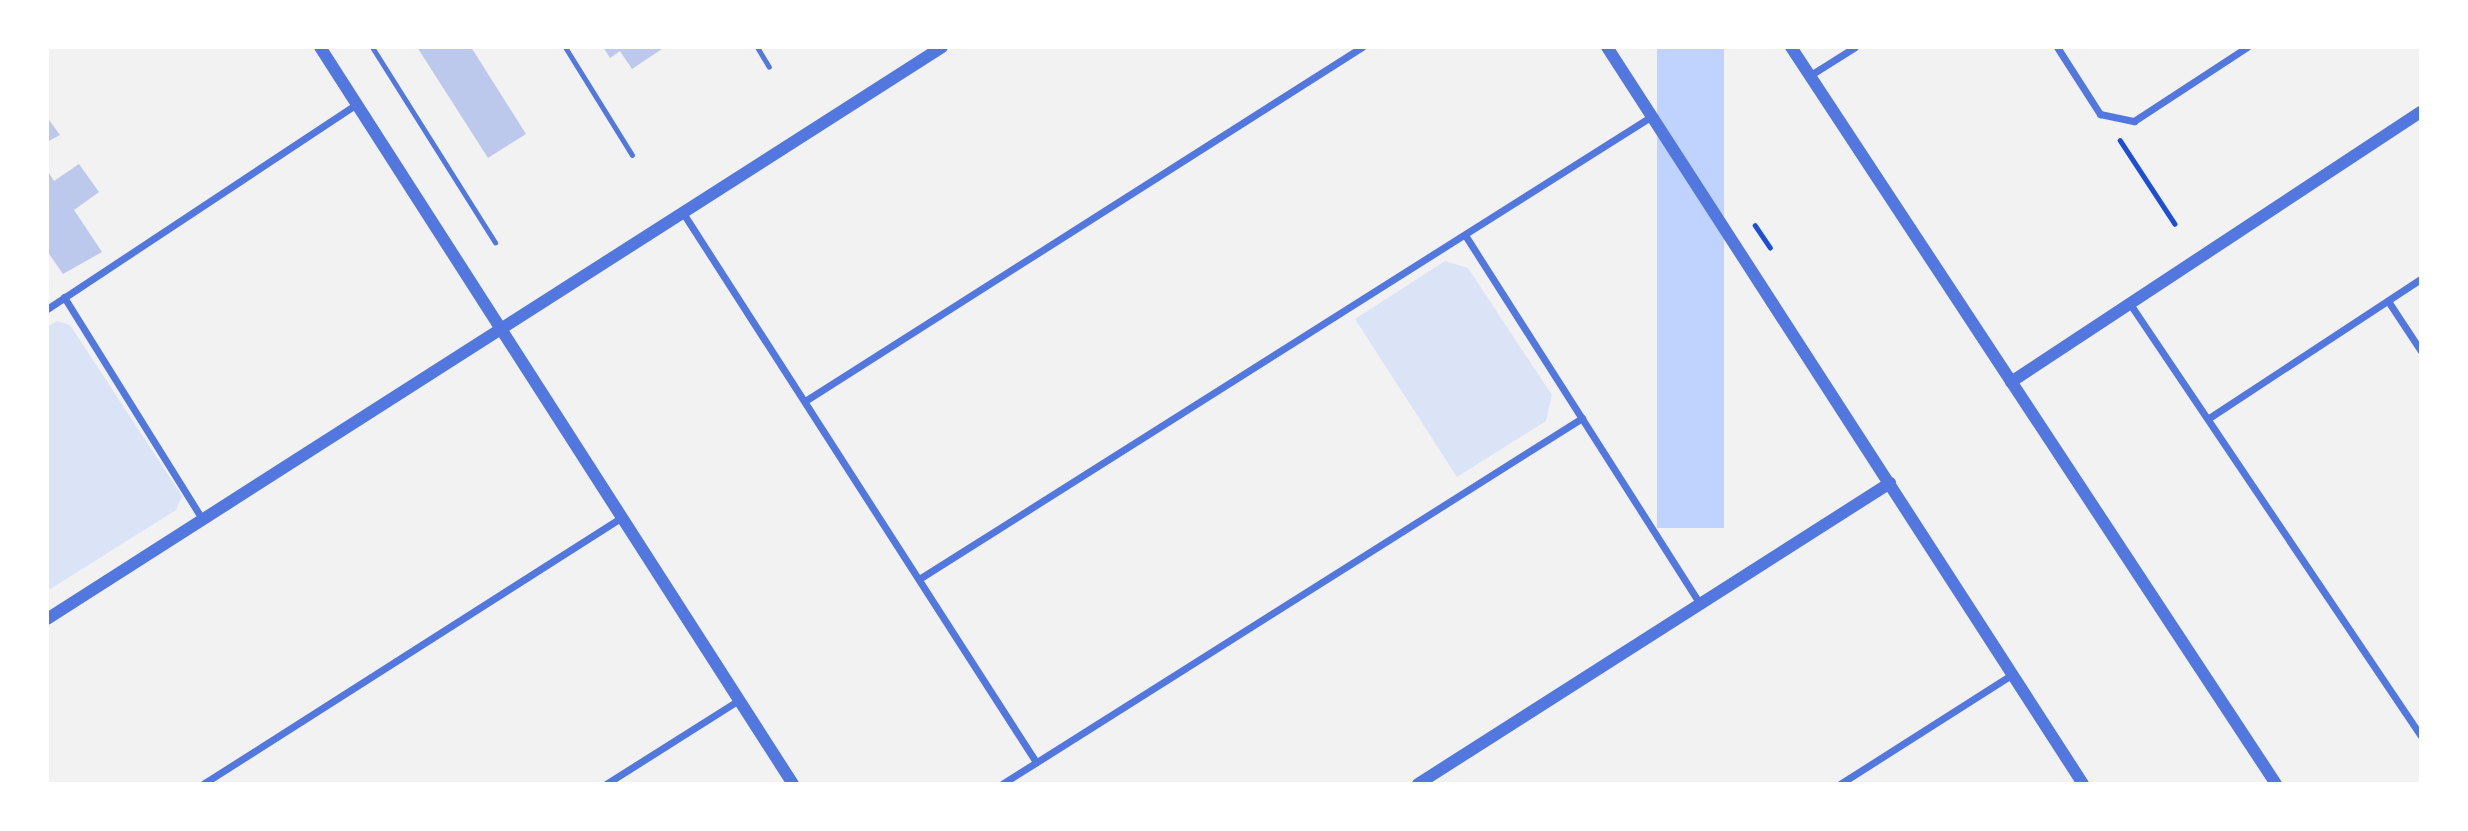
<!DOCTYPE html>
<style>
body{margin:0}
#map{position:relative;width:2468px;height:831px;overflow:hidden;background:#f2f2f2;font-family:Figtree,sans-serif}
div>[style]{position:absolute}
.green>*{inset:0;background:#dbe4f7}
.water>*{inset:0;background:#bfd3fe;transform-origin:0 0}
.building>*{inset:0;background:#bdc9ec}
.path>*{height:4.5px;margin:-2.25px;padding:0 2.25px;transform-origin:2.25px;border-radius:2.25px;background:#1d4ed8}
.service>*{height:5px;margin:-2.5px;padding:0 2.5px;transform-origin:2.5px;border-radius:2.5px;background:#5277de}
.minor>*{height:7px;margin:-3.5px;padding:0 3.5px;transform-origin:3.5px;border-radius:3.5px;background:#5277de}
.tertiary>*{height:12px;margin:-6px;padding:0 6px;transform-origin:6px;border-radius:6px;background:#5277de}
span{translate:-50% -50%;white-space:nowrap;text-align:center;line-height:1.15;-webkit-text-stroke:5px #fff;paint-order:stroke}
.frame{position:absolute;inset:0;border:49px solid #fff;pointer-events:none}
</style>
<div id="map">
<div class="green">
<div style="clip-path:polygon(1445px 261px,1468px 268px,1552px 395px,1546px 421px,1457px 477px,1355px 319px)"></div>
<div style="clip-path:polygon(57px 321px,70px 325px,182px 496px,176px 510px,47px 591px,47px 327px)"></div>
</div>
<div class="water">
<div style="left:1657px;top:47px;width:67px;height:481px"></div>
</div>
<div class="building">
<div style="clip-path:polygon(417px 47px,471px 47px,526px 134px,488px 158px)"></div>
<div style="clip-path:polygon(603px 47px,665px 47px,632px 69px,620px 51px,610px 58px)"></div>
<div style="clip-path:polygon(47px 117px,60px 135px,47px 142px)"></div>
<div style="clip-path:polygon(79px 164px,99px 192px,74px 210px,102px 252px,63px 274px,47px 251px,47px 170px,54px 181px)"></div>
</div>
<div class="path">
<div style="left:2120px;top:140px;width:100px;rotate:56.8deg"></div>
<div style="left:1755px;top:225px;width:27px;rotate:56deg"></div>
</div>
<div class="service">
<div style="left:372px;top:47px;width:231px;rotate:57.8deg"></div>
<div style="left:565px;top:47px;width:127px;rotate:58.2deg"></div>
<div style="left:757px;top:47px;width:23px;rotate:59deg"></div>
</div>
<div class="minor">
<div style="left:2057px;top:47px;width:80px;rotate:57.3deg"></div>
<div style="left:2100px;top:114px;width:35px;rotate:12deg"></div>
<div style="left:2134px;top:121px;width:135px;rotate:-33.2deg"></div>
<div style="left:1809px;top:76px;width:54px;rotate:-32.2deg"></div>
<div style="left:683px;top:213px;width:653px;rotate:57.26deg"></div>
<div style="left:1465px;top:235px;width:437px;rotate:57.5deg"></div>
<div style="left:64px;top:297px;width:263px;rotate:58.1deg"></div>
<div style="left:2388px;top:301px;width:60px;rotate:56.6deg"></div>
<div style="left:2130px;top:304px;width:521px;rotate:56.04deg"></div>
<div style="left:47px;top:309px;width:372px;rotate:-33.5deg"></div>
<div style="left:805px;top:401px;width:660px;rotate:-32.44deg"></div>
<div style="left:2209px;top:418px;width:254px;rotate:-33.3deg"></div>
<div style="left:919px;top:579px;width:867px;rotate:-32.28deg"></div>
<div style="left:203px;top:784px;width:497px;rotate:-32.5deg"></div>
<div style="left:606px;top:784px;width:157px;rotate:-32.3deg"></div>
<div style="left:1002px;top:784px;width:686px;rotate:-32.25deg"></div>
<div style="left:1840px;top:784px;width:203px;rotate:-32.5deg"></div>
</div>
<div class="tertiary">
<div style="left:320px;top:47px;width:876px;rotate:57.31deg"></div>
<div style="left:1607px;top:47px;width:877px;rotate:57.14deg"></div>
<div style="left:1791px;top:47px;width:882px;rotate:56.65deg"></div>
<div style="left:2011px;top:382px;width:491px;rotate:-33.4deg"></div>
<div style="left:47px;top:619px;width:1062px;rotate:-32.58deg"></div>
<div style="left:1418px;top:784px;width:560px;rotate:-32.53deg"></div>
</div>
<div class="frame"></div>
</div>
